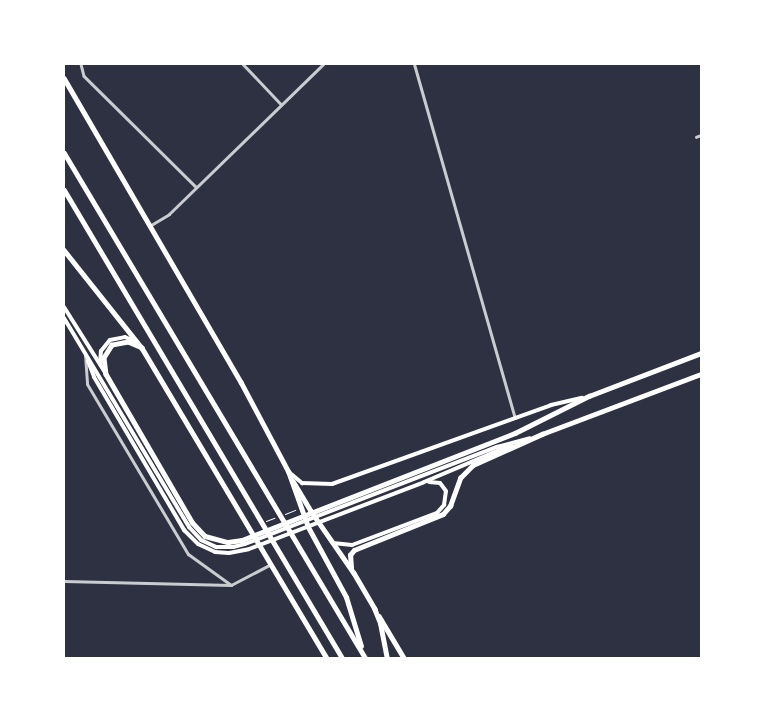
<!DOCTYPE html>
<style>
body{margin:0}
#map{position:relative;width:765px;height:722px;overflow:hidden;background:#2d3142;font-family:"Titillium Web",sans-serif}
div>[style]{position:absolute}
.path>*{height:1px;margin:-0.5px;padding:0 0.5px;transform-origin:0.5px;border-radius:0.5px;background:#fff}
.minor>*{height:2.5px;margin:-1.25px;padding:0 1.25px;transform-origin:1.25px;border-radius:1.25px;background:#caccd0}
.tertiary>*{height:3px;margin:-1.5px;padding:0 1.5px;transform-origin:1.5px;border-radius:1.5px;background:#caccd0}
.secondary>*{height:4px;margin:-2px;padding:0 2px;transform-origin:2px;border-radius:2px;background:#fff}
.primary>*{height:4.5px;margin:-2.25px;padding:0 2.25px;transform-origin:2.25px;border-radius:2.25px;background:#fff}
.motorway>*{height:5px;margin:-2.5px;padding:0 2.5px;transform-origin:2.5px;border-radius:2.5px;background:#fff}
span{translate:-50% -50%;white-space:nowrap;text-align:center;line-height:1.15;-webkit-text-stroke:5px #fff;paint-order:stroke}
.frame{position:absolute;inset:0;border:65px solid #fff;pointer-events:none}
</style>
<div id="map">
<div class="path">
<div style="left:285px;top:514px;width:11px;rotate:-22deg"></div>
<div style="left:266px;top:521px;width:9px;rotate:-21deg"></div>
</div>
<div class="minor">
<div style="left:81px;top:64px;width:12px;rotate:76deg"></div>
<div style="left:84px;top:76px;width:158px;rotate:44.7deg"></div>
<div style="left:243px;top:64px;width:55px;rotate:46.5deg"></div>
<div style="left:696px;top:137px;width:5px;rotate:-22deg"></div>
<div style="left:64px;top:581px;width:167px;rotate:1.4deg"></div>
</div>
<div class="tertiary">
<div style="left:414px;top:64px;width:368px;rotate:74.1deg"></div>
<div style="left:151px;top:225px;width:21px;rotate:-31deg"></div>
<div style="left:169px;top:214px;width:215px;rotate:-44.2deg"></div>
<div style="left:85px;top:354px;width:30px;rotate:86deg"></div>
<div style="left:87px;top:384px;width:198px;rotate:59.3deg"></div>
<div style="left:188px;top:554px;width:53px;rotate:35.8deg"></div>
<div style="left:231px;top:585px;width:45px;rotate:-27.7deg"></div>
</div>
<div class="secondary">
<div style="left:64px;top:307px;width:79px;rotate:57.9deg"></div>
<div style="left:64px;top:318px;width:244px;rotate:59.1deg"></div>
<div style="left:189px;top:527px;width:18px;rotate:47deg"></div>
<div style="left:201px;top:540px;width:17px;rotate:25deg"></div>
<div style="left:216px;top:547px;width:17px"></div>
<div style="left:233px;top:547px;width:12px;rotate:-14deg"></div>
<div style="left:245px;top:544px;width:270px;rotate:-21.1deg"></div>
<div style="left:497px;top:447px;width:34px;rotate:-15deg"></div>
<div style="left:88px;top:361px;width:17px;rotate:69deg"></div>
<div style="left:94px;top:377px;width:178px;rotate:59.5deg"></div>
<div style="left:184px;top:530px;width:20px;rotate:45deg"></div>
<div style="left:198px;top:544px;width:19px;rotate:25deg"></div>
<div style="left:215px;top:552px;width:14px;rotate:4deg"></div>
<div style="left:229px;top:553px;width:20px;rotate:-11deg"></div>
<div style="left:249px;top:549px;width:187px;rotate:-20.9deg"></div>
<div style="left:424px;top:482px;width:95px;rotate:-23deg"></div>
<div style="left:100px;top:364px;width:13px;rotate:-86deg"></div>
<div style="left:101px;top:351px;width:14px;rotate:-51deg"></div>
<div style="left:110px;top:340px;width:15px;rotate:-11deg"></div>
<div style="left:125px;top:337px;width:12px;rotate:24deg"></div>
<div style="left:290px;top:473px;width:16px;rotate:40deg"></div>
<div style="left:302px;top:483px;width:30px;rotate:2deg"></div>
<div style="left:332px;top:484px;width:233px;rotate:-19.8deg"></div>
<div style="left:551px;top:405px;width:32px;rotate:-13deg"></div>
<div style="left:333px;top:543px;width:19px;rotate:6deg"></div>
<div style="left:352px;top:545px;width:91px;rotate:-20.6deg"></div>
<div style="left:437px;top:513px;width:11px;rotate:-49deg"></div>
<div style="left:444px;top:505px;width:14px;rotate:-82deg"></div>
<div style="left:446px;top:491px;width:10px;rotate:-127deg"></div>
<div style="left:440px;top:483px;width:11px;rotate:-175deg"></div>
</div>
<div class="primary">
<div style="left:64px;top:78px;width:352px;rotate:59.8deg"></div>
<div style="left:241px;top:382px;width:104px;rotate:62deg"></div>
<div style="left:64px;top:250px;width:125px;rotate:51.5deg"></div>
<div style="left:142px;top:348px;width:361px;rotate:59.2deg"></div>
<div style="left:142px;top:348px;width:15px;rotate:-157deg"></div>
<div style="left:128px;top:342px;width:16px;rotate:169deg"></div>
<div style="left:112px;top:345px;width:15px;rotate:122deg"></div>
<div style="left:104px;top:358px;width:16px;rotate:83deg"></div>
<div style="left:106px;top:374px;width:171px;rotate:59.8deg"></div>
<div style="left:192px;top:522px;width:19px;rotate:47deg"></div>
<div style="left:205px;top:536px;width:24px;rotate:15deg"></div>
<div style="left:228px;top:542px;width:14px;rotate:-8deg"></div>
<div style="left:242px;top:540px;width:293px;rotate:-21.4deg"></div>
<div style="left:515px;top:433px;width:83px;rotate:-26.6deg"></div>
<div style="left:589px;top:396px;width:120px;rotate:-21deg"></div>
<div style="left:293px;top:481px;width:35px;rotate:59deg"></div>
<div style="left:311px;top:511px;width:75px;rotate:55.3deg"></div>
<div style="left:354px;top:573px;width:42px;rotate:59.7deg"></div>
<div style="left:351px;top:568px;width:13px;rotate:-94deg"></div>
<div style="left:350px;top:555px;width:6px;rotate:-51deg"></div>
<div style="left:354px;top:550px;width:96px;rotate:-22deg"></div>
<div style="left:443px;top:514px;width:11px;rotate:-49deg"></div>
<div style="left:450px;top:506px;width:30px;rotate:-70deg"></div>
<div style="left:460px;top:478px;width:18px;rotate:-45deg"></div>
<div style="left:473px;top:465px;width:76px;rotate:-24.2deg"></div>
<div style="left:542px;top:434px;width:170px;rotate:-20.7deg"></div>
<div style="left:379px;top:616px;width:49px;rotate:59.2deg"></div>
</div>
<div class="motorway">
<div style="left:64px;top:153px;width:588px;rotate:59.2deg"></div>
<div style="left:64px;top:190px;width:544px;rotate:59.29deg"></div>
<div style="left:288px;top:471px;width:59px;rotate:70.3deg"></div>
<div style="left:308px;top:527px;width:80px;rotate:61.5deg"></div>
<div style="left:346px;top:597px;width:51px;rotate:73deg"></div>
<div style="left:374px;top:608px;width:16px;rotate:68deg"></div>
<div style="left:380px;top:623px;width:36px;rotate:79deg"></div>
</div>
<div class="frame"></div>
</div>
